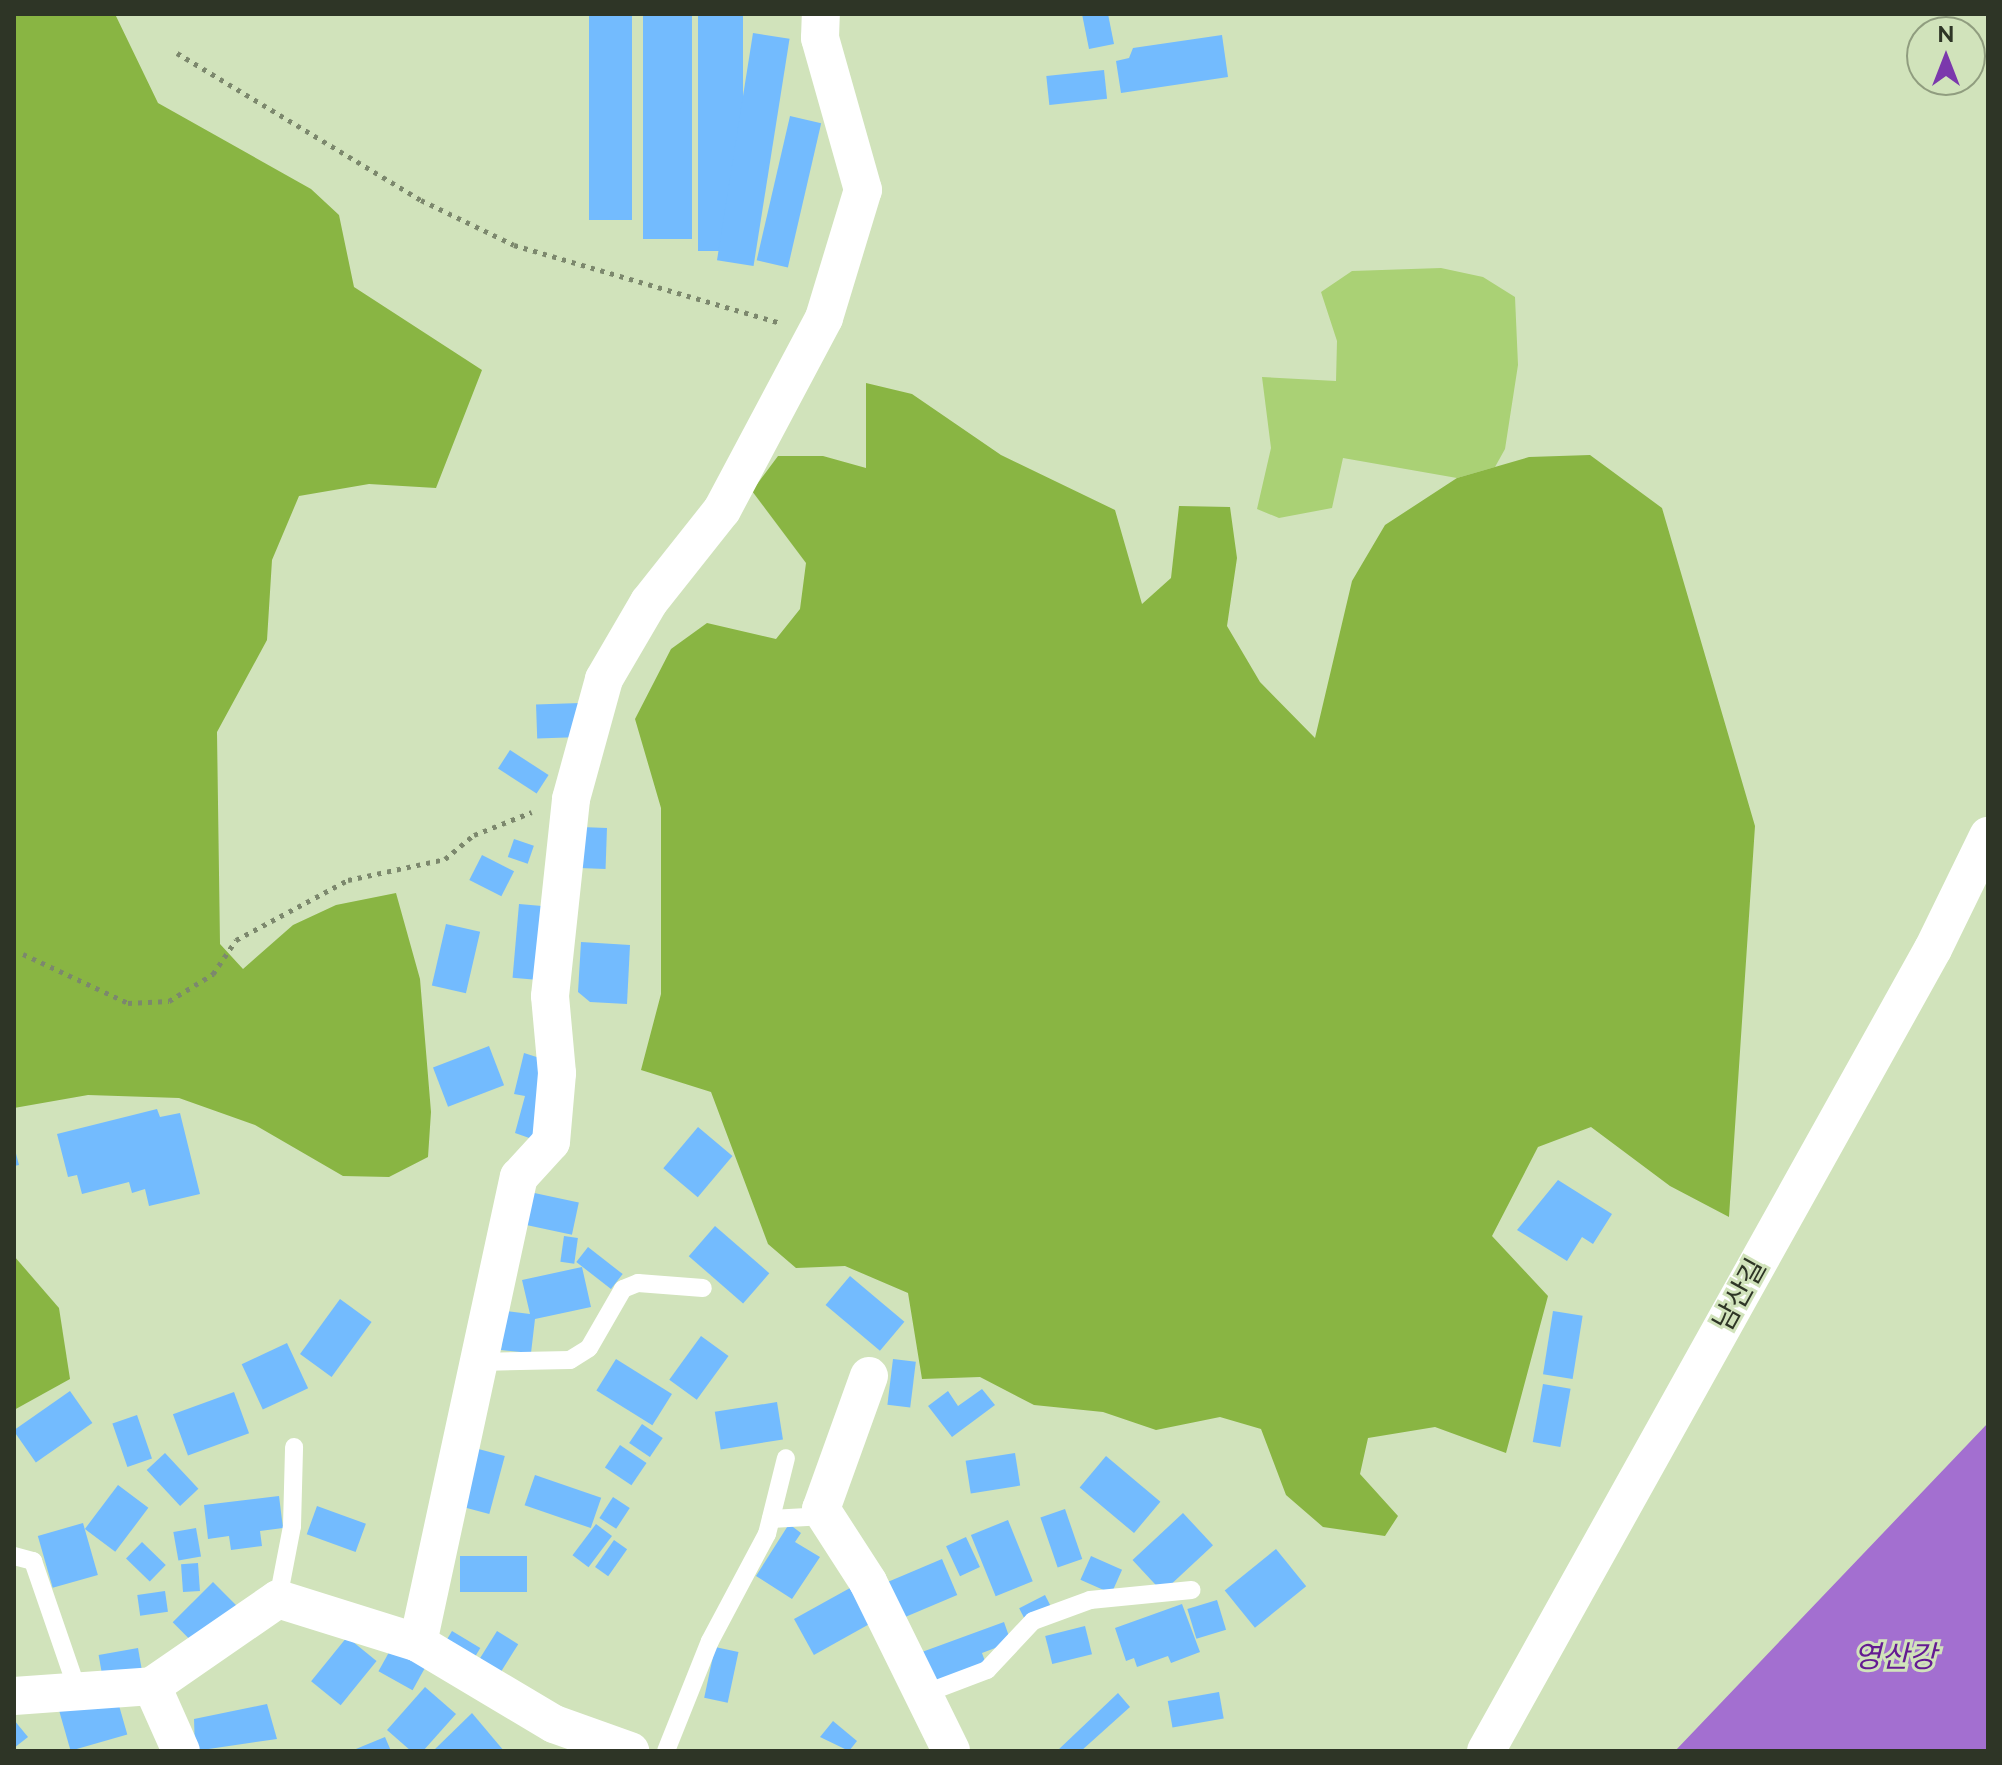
<!DOCTYPE html>
<meta charset="utf-8">
<style>
body{margin:0}
#map{position:relative;width:2002px;height:1765px;overflow:hidden;background:#d1e3bb;font-family:Raleway,"Noto Sans KR",sans-serif}
div>[style]{position:absolute}
.green>*{inset:0;background:#aad175}
.forest>*{inset:0;background:#89b543}
.water>*{inset:0;background:#a36fd0}
.building>*{inset:0;background:#73bbfe;transform-origin:0 0}
.path>*{height:5px;margin-top:-2.5px;transform-origin:0;background:repeating-linear-gradient(90deg,#7c886d 0 4px,transparent 0 10px)}
.lane>*{height:18px;margin:-9px;padding:0 9px;transform-origin:9px;border-radius:9px;background:#fff}
.street>*{height:38px;margin:-19px;padding:0 19px;transform-origin:19px;border-radius:19px;background:#fff}
span{translate:-50% -50%;white-space:nowrap;text-align:center;line-height:1.15;-webkit-text-stroke:6px #d1e3bb;paint-order:stroke}
.street-label{font-size:28px;color:#2e3526}
.water-label{font-size:30px;color:#641b92;font-style:italic}
.frame{position:absolute;inset:0;border:16px solid #2e3526;pointer-events:none}
.north{position:absolute;left:1906px;top:16px;width:80px;height:80px;box-sizing:border-box;background:#d1e3bb;border:2px solid #909d7f;border-radius:50%;rotate:0deg;font-size:22px;font-weight:700;line-height:32px;text-align:center;color:#2e3526}
.north::after{content:'';display:block;margin:auto;width:28px;height:36px;background:#7b38ac;clip-path:polygon(50% 0,100% 100%,50% 72%,0 100%)}
</style>
<div id="map">
<div class="green">
<div style="clip-path:polygon(1441px 268px,1483px 277px,1515px 297px,1518px 365px,1505px 449px,1495px 467px,1457px 478px,1343px 458px,1332px 508px,1279px 518px,1257px 509px,1271px 448px,1262px 377px,1336px 381px,1337px 341px,1321px 292px,1352px 271px)"></div>
</div>
<div class="forest">
<div style="clip-path:polygon(14px 14px,115px 14px,158px 103px,311px 189px,339px 215px,354px 287px,482px 370px,436px 488px,369px 484px,299px 496px,272px 560px,267px 640px,217px 732px,220px 944px,243px 969px,293px 925px,336px 905px,396px 893px,420px 979px,431px 1112px,428px 1157px,389px 1177px,343px 1176px,255px 1125px,179px 1098px,88px 1095px,14px 1108px)"></div>
<div style="clip-path:polygon(866px 383px,912px 394px,1001px 455px,1115px 510px,1142px 604px,1171px 578px,1179px 506px,1230px 507px,1237px 558px,1227px 626px,1260px 682px,1315px 738px,1352px 581px,1385px 525px,1457px 478px,1529px 457px,1590px 455px,1662px 508px,1755px 826px,1729px 1217px,1670px 1186px,1591px 1127px,1538px 1147px,1492px 1236px,1548px 1296px,1506px 1453px,1435px 1427px,1368px 1438px,1360px 1474px,1398px 1516px,1385px 1536px,1323px 1527px,1286px 1495px,1261px 1429px,1220px 1417px,1156px 1430px,1103px 1412px,1034px 1405px,980px 1377px,922px 1379px,908px 1293px,845px 1266px,796px 1268px,768px 1244px,711px 1092px,641px 1070px,661px 994px,661px 808px,635px 719px,671px 649px,707px 623px,776px 639px,800px 609px,806px 563px,752px 491px,778px 456px,823px 456px,866px 468px)"></div>
<div style="clip-path:polygon(14px 1256px,59px 1308px,70px 1379px,14px 1410px)"></div>
</div>
<div class="water">
<div style="clip-path:polygon(1988px 1422px,1988px 1751px,1675px 1751px,1988px 1423px)"></div>
</div>
<div class="building">
<div style="left:589px;top:14px;width:43px;height:206px"></div>
<div style="left:643px;top:14px;width:49px;height:225px"></div>
<div style="left:698px;top:14px;width:45px;height:237px"></div>
<div style="clip-path:polygon(1082px 14px,1108px 14px,1114px 44px,1089px 49px)"></div>
<div style="left:753px;top:33px;width:37px;height:230px;rotate:9deg"></div>
<div style="clip-path:polygon(1222px 35px,1228px 77px,1121px 93px,1116px 61px,1129px 58px,1133px 48px)"></div>
<div style="left:1104px;top:70px;width:29px;height:58px;rotate:84deg"></div>
<div style="left:790px;top:116px;width:32px;height:148px;rotate:13deg"></div>
<div style="left:580px;top:703px;width:34px;height:44px;rotate:88deg"></div>
<div style="left:510px;top:750px;width:46px;height:22px;rotate:33deg"></div>
<div style="left:581px;top:827px;width:26px;height:41px;rotate:2deg"></div>
<div style="left:514px;top:839px;width:21px;height:19px;rotate:19deg"></div>
<div style="left:482px;top:855px;width:36px;height:28px;rotate:27deg"></div>
<div style="left:519px;top:904px;width:32px;height:74px;rotate:5deg"></div>
<div style="left:446px;top:924px;width:35px;height:63px;rotate:13deg"></div>
<div style="clip-path:polygon(581px 942px,630px 945px,627px 1004px,590px 1002px,578px 992px)"></div>
<div style="left:489px;top:1046px;width:42px;height:60px;rotate:69deg"></div>
<div style="clip-path:polygon(524px 1053px,546px 1060px,535px 1140px,515px 1133px,525px 1096px,514px 1094px)"></div>
<div style="clip-path:polygon(157px 1109px,160px 1117px,180px 1113px,200px 1194px,149px 1206px,145px 1189px,132px 1193px,129px 1182px,82px 1194px,77px 1175px,68px 1177px,57px 1134px)"></div>
<div style="left:698px;top:1127px;width:45px;height:54px;rotate:40deg"></div>
<div style="clip-path:polygon(14px 1146px,19px 1165px,14px 1166px)"></div>
<div style="clip-path:polygon(1558px 1180px,1612px 1214px,1593px 1244px,1582px 1237px,1567px 1261px,1517px 1230px)"></div>
<div style="left:525px;top:1191px;width:55px;height:33px;rotate:12deg"></div>
<div style="left:715px;top:1226px;width:72px;height:40px;rotate:41deg"></div>
<div style="left:564px;top:1236px;width:14px;height:26px;rotate:8deg"></div>
<div style="left:588px;top:1247px;width:44px;height:19px;rotate:38deg"></div>
<div style="clip-path:polygon(582px 1267px,591px 1307px,535px 1319px,531px 1353px,501px 1350px,506px 1311px,530px 1314px,522px 1280px)"></div>
<div style="left:850px;top:1276px;width:71px;height:38px;rotate:40deg"></div>
<div style="left:340px;top:1299px;width:39px;height:68px;rotate:36deg"></div>
<div style="left:1553px;top:1311px;width:30px;height:64px;rotate:9deg"></div>
<div style="left:701px;top:1336px;width:34px;height:54px;rotate:36deg"></div>
<div style="left:287px;top:1343px;width:50px;height:50px;rotate:65deg"></div>
<div style="left:616px;top:1359px;width:66px;height:37px;rotate:32deg"></div>
<div style="left:893px;top:1359px;width:23px;height:46px;rotate:7deg"></div>
<div style="left:1543px;top:1384px;width:28px;height:59px;rotate:10deg"></div>
<div style="clip-path:polygon(982px 1389px,995px 1405px,952px 1437px,928px 1406px,948px 1391px,958px 1406px)"></div>
<div style="left:70px;top:1391px;width:39px;height:69px;rotate:55deg"></div>
<div style="left:234px;top:1392px;width:44px;height:65px;rotate:70deg"></div>
<div style="left:777px;top:1402px;width:38px;height:63px;rotate:81deg"></div>
<div style="left:137px;top:1415px;width:46px;height:26px;rotate:71deg"></div>
<div style="left:642px;top:1424px;width:25px;height:23px;rotate:34deg"></div>
<div style="left:620px;top:1445px;width:32px;height:27px;rotate:34deg"></div>
<div style="left:471px;top:1447px;width:35px;height:60px;rotate:15deg"></div>
<div style="left:165px;top:1453px;width:49px;height:25px;rotate:47deg"></div>
<div style="left:1015px;top:1453px;width:33px;height:50px;rotate:81deg"></div>
<div style="left:1106px;top:1456px;width:71px;height:41px;rotate:40deg"></div>
<div style="left:535px;top:1475px;width:70px;height:32px;rotate:19deg"></div>
<div style="left:118px;top:1485px;width:38px;height:55px;rotate:37deg"></div>
<div style="clip-path:polygon(279px 1496px,283px 1528px,260px 1531px,262px 1546px,231px 1550px,229px 1536px,208px 1539px,204px 1505px)"></div>
<div style="left:613px;top:1497px;width:20px;height:25px;rotate:33deg"></div>
<div style="left:317px;top:1506px;width:52px;height:30px;rotate:20deg"></div>
<div style="left:1065px;top:1509px;width:53px;height:26px;rotate:71deg"></div>
<div style="left:1183px;top:1513px;width:44px;height:69px;rotate:47deg"></div>
<div style="left:1008px;top:1520px;width:66px;height:40px;rotate:68deg"></div>
<div style="left:83px;top:1523px;width:54px;height:47px;rotate:74deg"></div>
<div style="left:596px;top:1524px;width:20px;height:39px;rotate:37deg"></div>
<div style="clip-path:polygon(789px 1524px,801px 1533px,795px 1542px,820px 1557px,792px 1599px,756px 1576px)"></div>
<div style="left:196px;top:1528px;width:29px;height:23px;rotate:80deg"></div>
<div style="left:966px;top:1537px;width:33px;height:22px;rotate:65deg"></div>
<div style="left:614px;top:1540px;width:16px;height:33px;rotate:35deg"></div>
<div style="left:142px;top:1542px;width:33px;height:23px;rotate:44deg"></div>
<div style="left:1276px;top:1549px;width:48px;height:66px;rotate:51deg"></div>
<div style="left:460px;top:1556px;width:67px;height:36px"></div>
<div style="left:1091px;top:1556px;width:34px;height:26px;rotate:24deg"></div>
<div style="left:942px;top:1559px;width:39px;height:61px;rotate:67deg"></div>
<div style="left:198px;top:1563px;width:28px;height:17px;rotate:86deg"></div>
<div style="left:213px;top:1582px;width:37px;height:57px;rotate:45deg"></div>
<div style="left:850px;top:1588px;width:41px;height:64px;rotate:61deg"></div>
<div style="left:165px;top:1591px;width:21px;height:28px;rotate:82deg"></div>
<div style="left:1045px;top:1595px;width:18px;height:29px;rotate:63deg"></div>
<div style="left:1217px;top:1600px;width:31px;height:31px;rotate:73deg"></div>
<div style="clip-path:polygon(1182px 1604px,1200px 1652px,1171px 1663px,1168px 1656px,1137px 1667px,1134px 1658px,1126px 1661px,1115px 1628px)"></div>
<div style="clip-path:polygon(1004px 1622px,1011px 1642px,982px 1653px,986px 1664px,923px 1687px,911px 1656px)"></div>
<div style="left:1085px;top:1626px;width:29px;height:41px;rotate:76deg"></div>
<div style="left:452px;top:1631px;width:33px;height:21px;rotate:31deg"></div>
<div style="left:497px;top:1631px;width:25px;height:41px;rotate:32deg"></div>
<div style="left:347px;top:1637px;width:38px;height:57px;rotate:39deg"></div>
<div style="left:393px;top:1645px;width:39px;height:30px;rotate:29deg"></div>
<div style="left:715px;top:1647px;width:24px;height:52px;rotate:12deg"></div>
<div style="left:138px;top:1648px;width:22px;height:40px;rotate:80deg"></div>
<div style="clip-path:polygon(425px 1687px,456px 1714px,423px 1751px,411px 1751px,387px 1730px)"></div>
<div style="left:1219px;top:1692px;width:27px;height:52px;rotate:80deg"></div>
<div style="clip-path:polygon(1118px 1693px,1130px 1707px,1081px 1751px,1057px 1751px)"></div>
<div style="left:116px;top:1695px;width:41px;height:59px;rotate:74deg"></div>
<div style="clip-path:polygon(267px 1704px,277px 1739px,195px 1751px,194px 1719px)"></div>
<div style="clip-path:polygon(472px 1713px,504px 1751px,433px 1751px)"></div>
<div style="clip-path:polygon(14px 1720px,28px 1737px,14px 1748px)"></div>
<div style="clip-path:polygon(833px 1721px,857px 1741px,849px 1751px,820px 1737px)"></div>
<div style="clip-path:polygon(385px 1737px,391px 1751px,351px 1751px)"></div>
</div>
<div class="path">
<div style="left:177px;top:53px;width:285px;rotate:31.1deg"></div>
<div style="left:421px;top:200px;width:103px;rotate:25.8deg"></div>
<div style="left:514px;top:245px;width:277px;rotate:16.3deg"></div>
<div style="left:23px;top:954px;width:116px;rotate:25deg"></div>
<div style="left:128px;top:1003px;width:41px;rotate:-2.8deg"></div>
<div style="left:169px;top:1001px;width:52px;rotate:-31.5deg"></div>
<div style="left:213px;top:974px;width:41px;rotate:-55.9deg"></div>
<div style="left:236px;top:940px;width:127px;rotate:-28.2deg"></div>
<div style="left:348px;top:880px;width:99px;rotate:-12.2deg"></div>
<div style="left:445px;top:859px;width:38px;rotate:-40deg"></div>
<div style="left:474px;top:835px;width:62px;rotate:-21.6deg"></div>
</div>
<div class="lane">
<div style="left:479px;top:1362px;width:91px;rotate:-1.3deg"></div>
<div style="left:570px;top:1360px;width:22px;rotate:-32deg"></div>
<div style="left:589px;top:1348px;width:68px;rotate:-60deg"></div>
<div style="left:623px;top:1289px;width:16px;rotate:-22deg"></div>
<div style="left:638px;top:1283px;width:65px;rotate:4.4deg"></div>
<div style="left:771px;top:1519px;width:54px;rotate:-3.2deg"></div>
<div style="left:14px;top:1556px;width:20px;rotate:15deg"></div>
<div style="left:33px;top:1561px;width:139px;rotate:71deg"></div>
<div style="left:278px;top:1599px;width:74px;rotate:-79.1deg"></div>
<div style="left:292px;top:1526px;width:79px;rotate:-88.5deg"></div>
<div style="left:921px;top:1695px;width:71px;rotate:-20.7deg"></div>
<div style="left:987px;top:1670px;width:67px;rotate:-46.8deg"></div>
<div style="left:1033px;top:1621px;width:61px;rotate:-20.2deg"></div>
<div style="left:1090px;top:1600px;width:102px;rotate:-5.6deg"></div>
<div style="left:666px;top:1751px;width:118px;rotate:-68.2deg"></div>
<div style="left:710px;top:1641px;width:121px;rotate:-62deg"></div>
<div style="left:767px;top:1534px;width:78px;rotate:-76deg"></div>
</div>
<div class="street">
<div style="left:869px;top:1376px;width:141px;rotate:109.8deg"></div>
<div style="left:821px;top:1509px;width:87px;rotate:57.2deg"></div>
<div style="left:868px;top:1582px;width:188px;rotate:63.8deg"></div>
<div style="left:418px;top:1643px;width:477px;rotate:-77.8deg"></div>
<div style="left:519px;top:1177px;width:47px;rotate:-47.6deg"></div>
<div style="left:551px;top:1142px;width:69px;rotate:-85deg"></div>
<div style="left:557px;top:1073px;width:77px;rotate:-95.2deg"></div>
<div style="left:550px;top:996px;width:198px;rotate:-83.9deg"></div>
<div style="left:571px;top:799px;width:124px;rotate:-74.6deg"></div>
<div style="left:604px;top:679px;width:89px;rotate:-59.7deg"></div>
<div style="left:649px;top:602px;width:117px;rotate:-51.6deg"></div>
<div style="left:722px;top:510px;width:217px;rotate:-62deg"></div>
<div style="left:824px;top:318px;width:134px;rotate:-73.1deg"></div>
<div style="left:863px;top:190px;width:158px;rotate:-105.8deg"></div>
<div style="left:820px;top:38px;width:24px;rotate:-88deg"></div>
<div style="left:152px;top:1686px;width:71px;rotate:66deg"></div>
<div style="left:14px;top:1696px;width:138px;rotate:-4.1deg"></div>
<div style="left:152px;top:1686px;width:153px;rotate:-34.6deg"></div>
<div style="left:278px;top:1599px;width:147px;rotate:17.4deg"></div>
<div style="left:418px;top:1643px;width:158px;rotate:30.8deg"></div>
<div style="left:554px;top:1724px;width:81px;rotate:19.6deg"></div>
<div style="left:1486px;top:1751px;width:918px;rotate:-60.87deg"></div>
<div style="left:1933px;top:949px;width:126px;rotate:-64deg"></div>
</div>
<div class="street-label">
<span style="left:1740px;top:1295px;rotate:-61deg">남산길</span>
</div>
<div class="water-label">
<span style="left:1895px;top:1657px">영산강</span>
</div>
<div class="frame"></div>
<div class="north">N</div>
</div>
